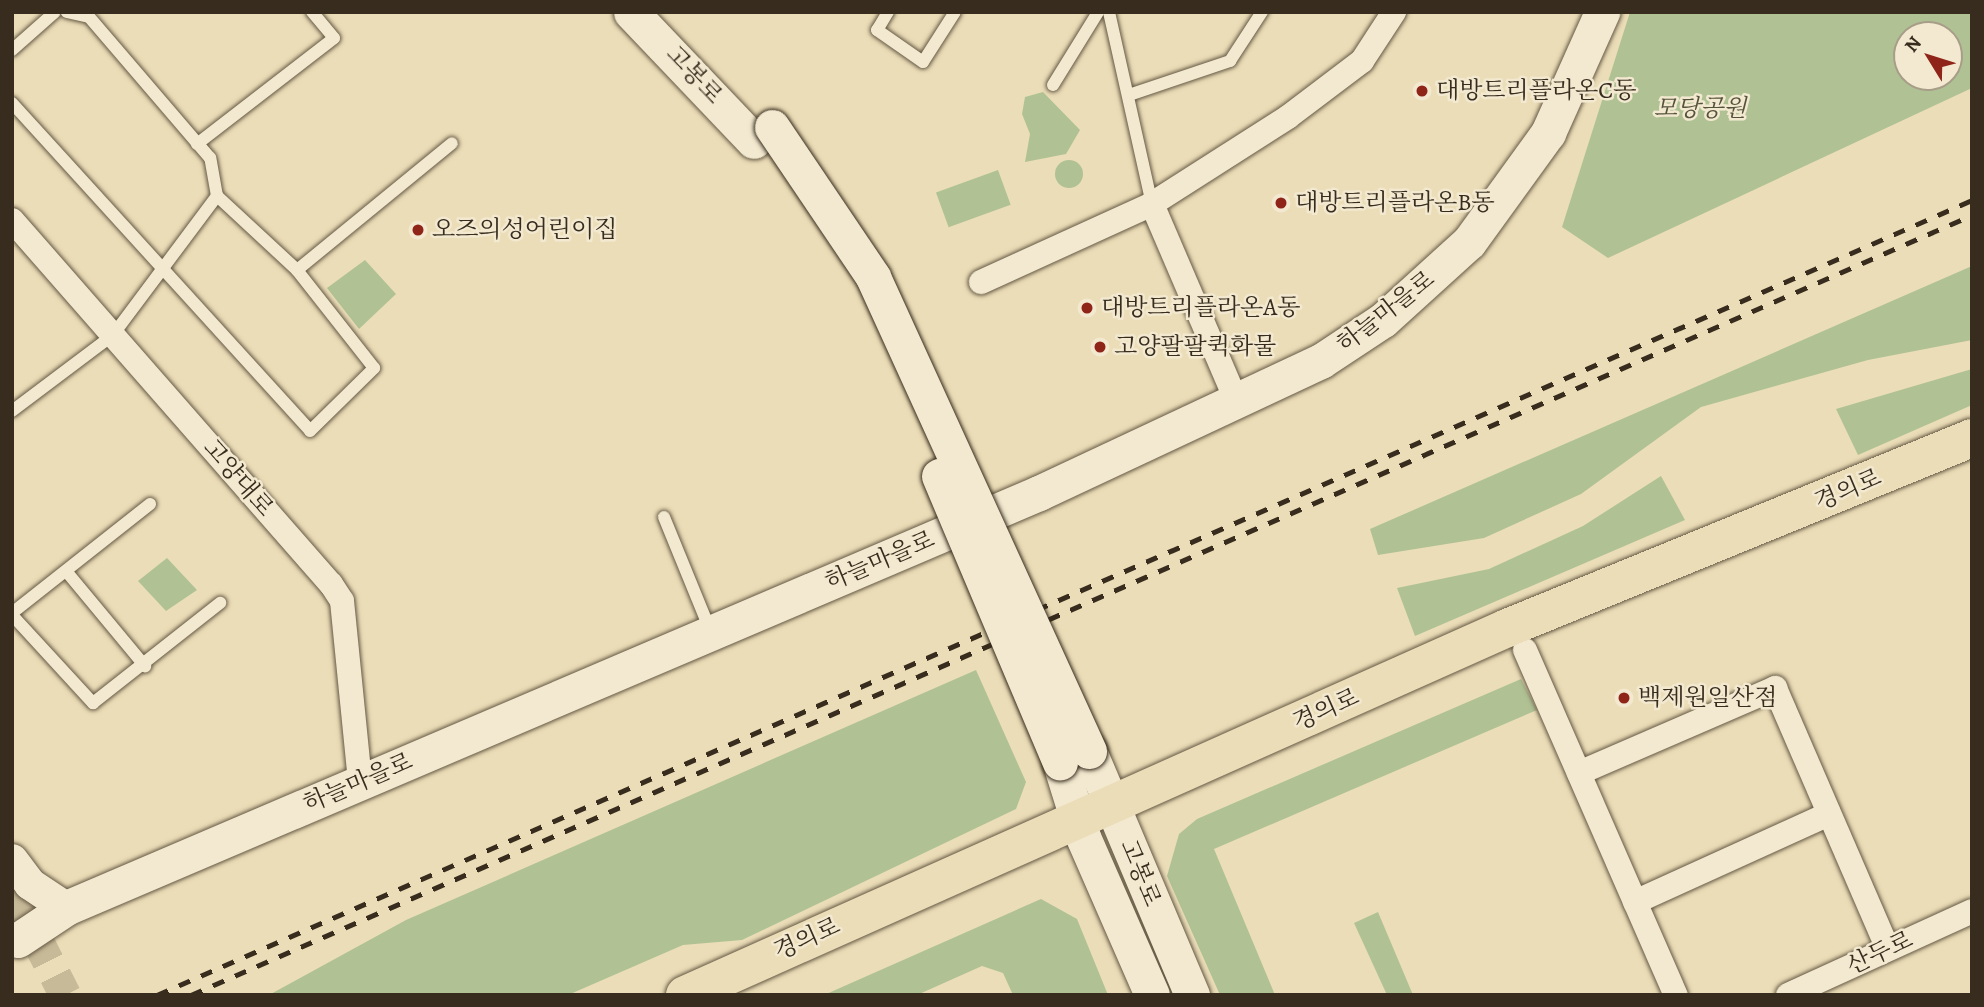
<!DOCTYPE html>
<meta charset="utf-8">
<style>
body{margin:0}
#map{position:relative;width:1984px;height:1007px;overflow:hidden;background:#ebddb7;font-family:Alegreya,"Noto Serif KR",serif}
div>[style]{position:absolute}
.green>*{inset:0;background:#b0c294;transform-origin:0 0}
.round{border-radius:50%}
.tertiary-tunnel>*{height:32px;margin-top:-16px;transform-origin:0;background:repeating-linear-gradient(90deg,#c7ba98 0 32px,transparent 0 48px)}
.roads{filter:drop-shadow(0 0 2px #645844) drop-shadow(0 0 2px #645844)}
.service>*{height:12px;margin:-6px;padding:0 6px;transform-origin:6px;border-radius:6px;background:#f2e9d0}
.minor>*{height:24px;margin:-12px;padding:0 12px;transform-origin:12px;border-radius:12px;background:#f2e9d0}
.tertiary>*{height:32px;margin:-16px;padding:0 16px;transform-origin:16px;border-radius:16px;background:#f2e9d0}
.secondary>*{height:35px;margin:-17.5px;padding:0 17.5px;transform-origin:17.5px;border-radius:17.5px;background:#f2e9d0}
.primary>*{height:38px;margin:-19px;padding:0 19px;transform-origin:19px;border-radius:19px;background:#ebddb7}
.rail>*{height:5px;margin-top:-2.5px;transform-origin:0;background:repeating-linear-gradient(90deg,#372c1d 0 12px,transparent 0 24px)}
.bridges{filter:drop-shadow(0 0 2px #372c1d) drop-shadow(0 0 2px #372c1d)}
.secondary-bridge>*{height:35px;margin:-17.5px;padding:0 17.5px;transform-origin:17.5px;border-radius:17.5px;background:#f2e9d0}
.dots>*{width:19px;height:19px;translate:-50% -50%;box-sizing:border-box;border:4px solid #f2e9d0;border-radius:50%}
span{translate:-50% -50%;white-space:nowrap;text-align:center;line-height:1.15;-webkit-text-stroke:5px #f2e9d0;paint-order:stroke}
.street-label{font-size:24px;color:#372c1d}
.poi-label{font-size:24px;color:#372c1d}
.left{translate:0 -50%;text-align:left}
.park-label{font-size:24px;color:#55523b;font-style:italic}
.frame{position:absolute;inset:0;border:14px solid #372c1d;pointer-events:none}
.north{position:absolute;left:1893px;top:21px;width:70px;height:70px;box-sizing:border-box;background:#f2e9d0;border:2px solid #a79d88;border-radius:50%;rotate:308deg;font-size:19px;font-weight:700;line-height:28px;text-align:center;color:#372c1d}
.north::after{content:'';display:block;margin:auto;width:24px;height:32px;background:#8f2418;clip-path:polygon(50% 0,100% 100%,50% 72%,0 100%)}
</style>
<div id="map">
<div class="green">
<div style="clip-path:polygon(evenodd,1630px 12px,1972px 12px,1972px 88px,1608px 258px,1562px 227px,1630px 12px,1907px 35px,1949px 35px,1949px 77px,1907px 77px,1907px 35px)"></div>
<div style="clip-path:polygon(1043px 92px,1080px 130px,1066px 154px,1025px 162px,1030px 134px,1022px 114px,1025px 97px)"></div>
<div class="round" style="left:1055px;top:160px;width:28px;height:28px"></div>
<div style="left:998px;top:170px;width:37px;height:66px;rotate:70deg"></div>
<div style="clip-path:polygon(365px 260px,396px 294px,359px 329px,327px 288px)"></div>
<div style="clip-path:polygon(1972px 266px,1972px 340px,1868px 360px,1701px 407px,1581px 494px,1484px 538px,1378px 555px,1370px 529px)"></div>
<div style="clip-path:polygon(1972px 369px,1972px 405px,1858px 455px,1836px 409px)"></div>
<div style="clip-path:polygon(1661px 476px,1685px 520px,1415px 636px,1397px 588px,1489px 569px,1583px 526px)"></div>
<div style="clip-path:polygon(167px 558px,197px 590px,166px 611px,138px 581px)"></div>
<div style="clip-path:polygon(976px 670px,1026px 782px,1016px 809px,742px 940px,683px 945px,568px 995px,269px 995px,406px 920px)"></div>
<div style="clip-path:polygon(1521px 679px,1537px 710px,1214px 849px,1275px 995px,1220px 995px,1167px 876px,1179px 834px,1197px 819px)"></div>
<div style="clip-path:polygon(1041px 899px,1077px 919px,1108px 995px,1013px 995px,1003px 973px,982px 966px,917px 995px,824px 995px)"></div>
<div style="clip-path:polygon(1378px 912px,1413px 995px,1387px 995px,1354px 923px)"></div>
</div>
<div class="tertiary-tunnel">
<div style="left:12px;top:890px;width:118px;rotate:63.2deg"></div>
</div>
<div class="roads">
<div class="service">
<div style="left:888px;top:12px;width:21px;rotate:121deg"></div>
<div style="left:877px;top:30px;width:56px;rotate:34.8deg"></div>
<div style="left:923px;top:62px;width:59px;rotate:-57.4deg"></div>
<div style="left:1109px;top:12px;width:197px;rotate:77.4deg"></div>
<div style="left:12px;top:50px;width:57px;rotate:-41.5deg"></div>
<div style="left:1053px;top:85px;width:86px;rotate:-58.3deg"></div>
<div style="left:1129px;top:95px;width:107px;rotate:-18.6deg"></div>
<div style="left:1230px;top:61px;width:59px;rotate:-56.9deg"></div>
<div style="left:12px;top:103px;width:443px;rotate:47.7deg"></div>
<div style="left:310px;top:431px;width:90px;rotate:-44.5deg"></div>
<div style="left:374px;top:368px;width:125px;rotate:-128.2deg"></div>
<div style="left:297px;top:270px;width:109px;rotate:-137.2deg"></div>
<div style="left:197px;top:144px;width:173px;rotate:-37.7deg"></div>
<div style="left:334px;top:38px;width:34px;rotate:-130deg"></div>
<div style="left:297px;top:270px;width:200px;rotate:-39.3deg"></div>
<div style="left:12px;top:411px;width:126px;rotate:-37deg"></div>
<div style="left:113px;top:335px;width:174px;rotate:-53.2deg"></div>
<div style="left:217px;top:196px;width:39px;rotate:-100deg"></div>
<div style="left:210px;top:158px;width:186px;rotate:-130.6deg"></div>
<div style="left:89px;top:17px;width:23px;rotate:-167deg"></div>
<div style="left:664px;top:517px;width:124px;rotate:67.8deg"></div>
<div style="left:66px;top:571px;width:124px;rotate:50.3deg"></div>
<div style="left:12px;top:613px;width:176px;rotate:-38.3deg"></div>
<div style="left:12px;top:615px;width:120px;rotate:47.4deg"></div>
<div style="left:93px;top:703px;width:162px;rotate:-38.2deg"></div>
</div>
<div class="minor">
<div style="left:1152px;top:204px;width:215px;rotate:66.8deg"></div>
<div style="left:12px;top:220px;width:484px;rotate:48.8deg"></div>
<div style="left:331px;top:584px;width:20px;rotate:57deg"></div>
<div style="left:342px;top:601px;width:182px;rotate:84.3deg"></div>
<div style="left:981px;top:282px;width:188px;rotate:-24.5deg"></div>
<div style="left:1152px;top:204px;width:161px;rotate:-32.6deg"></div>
<div style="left:1288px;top:117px;width:93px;rotate:-37.1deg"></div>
<div style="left:1362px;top:61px;width:59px;rotate:-56.9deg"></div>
<div style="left:1525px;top:650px;width:377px;rotate:66.4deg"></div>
<div style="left:1579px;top:773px;width:214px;rotate:-23.4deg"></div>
<div style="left:1775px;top:688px;width:284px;rotate:66.6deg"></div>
<div style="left:1635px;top:902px;width:213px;rotate:-24.4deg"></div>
<div style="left:1788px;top:995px;width:202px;rotate:-24.5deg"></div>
</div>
<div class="tertiary">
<div style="left:12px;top:860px;width:30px;rotate:53deg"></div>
<div style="left:30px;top:884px;width:43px;rotate:33.7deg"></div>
</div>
<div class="secondary">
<div style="left:631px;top:12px;width:178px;rotate:46.4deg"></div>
<div style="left:1089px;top:751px;width:265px;rotate:67.1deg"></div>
<div style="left:1060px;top:763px;width:77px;rotate:72.7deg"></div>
<div style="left:1083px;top:837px;width:172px;rotate:66.4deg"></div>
<div style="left:18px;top:940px;width:58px;rotate:-33.7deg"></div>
<div style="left:66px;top:908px;width:1058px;rotate:-23.1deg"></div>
<div style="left:1039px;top:493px;width:311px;rotate:-25.1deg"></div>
<div style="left:1321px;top:361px;width:74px;rotate:-33.5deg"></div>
<div style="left:1383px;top:320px;width:116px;rotate:-42.2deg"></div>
<div style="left:1469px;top:242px;width:135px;rotate:-54.1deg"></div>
<div style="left:1548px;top:133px;width:133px;rotate:-65.9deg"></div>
</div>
<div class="primary">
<div style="left:685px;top:995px;width:900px;rotate:-24.06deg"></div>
<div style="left:1507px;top:628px;width:502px;rotate:-22.23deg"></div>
</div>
</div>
<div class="rail">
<div style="left:157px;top:995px;width:1981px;rotate:-23.65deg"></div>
<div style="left:191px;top:995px;width:1944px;rotate:-23.65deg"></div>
</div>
<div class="bridges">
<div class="secondary-bridge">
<div style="left:772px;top:127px;width:181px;rotate:56deg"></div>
<div style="left:873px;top:277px;width:521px;rotate:65.5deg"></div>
<div style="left:939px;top:476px;width:311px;rotate:67.1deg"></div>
</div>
</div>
<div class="dots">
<div style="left:1422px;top:91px;background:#8f2418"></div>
<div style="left:1281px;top:203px;background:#8f2418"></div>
<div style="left:418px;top:230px;background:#8f2418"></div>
<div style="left:1087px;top:308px;background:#8f2418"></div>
<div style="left:1100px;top:347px;background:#8f2418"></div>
<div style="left:1624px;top:698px;background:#8f2418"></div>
</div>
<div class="street-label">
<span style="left:694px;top:75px;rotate:47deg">고봉로</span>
<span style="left:1386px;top:312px;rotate:-38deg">하늘마을로</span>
<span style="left:238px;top:478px;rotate:49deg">고양대로</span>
<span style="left:1848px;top:490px;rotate:-23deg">경의로</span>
<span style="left:880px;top:561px;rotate:-23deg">하늘마을로</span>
<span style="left:1326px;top:710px;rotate:-24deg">경의로</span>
<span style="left:358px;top:783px;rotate:-23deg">하늘마을로</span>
<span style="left:1140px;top:873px;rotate:68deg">고봉로</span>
<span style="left:807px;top:939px;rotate:-24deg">경의로</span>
<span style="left:1880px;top:953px;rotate:-25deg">산두로</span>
</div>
<div class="poi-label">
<span class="left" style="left:1436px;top:91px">대방트리플라온C동</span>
<span class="left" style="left:1295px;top:203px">대방트리플라온B동</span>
<span class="left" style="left:432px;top:230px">오즈의성어린이집</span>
<span class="left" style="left:1101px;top:308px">대방트리플라온A동</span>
<span class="left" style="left:1114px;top:347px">고양팔팔퀵화물</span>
<span class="left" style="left:1638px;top:698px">백제원일산점</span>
</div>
<div class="park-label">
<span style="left:1700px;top:109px">모당공원</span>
</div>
<div class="frame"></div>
<div class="north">N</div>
</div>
